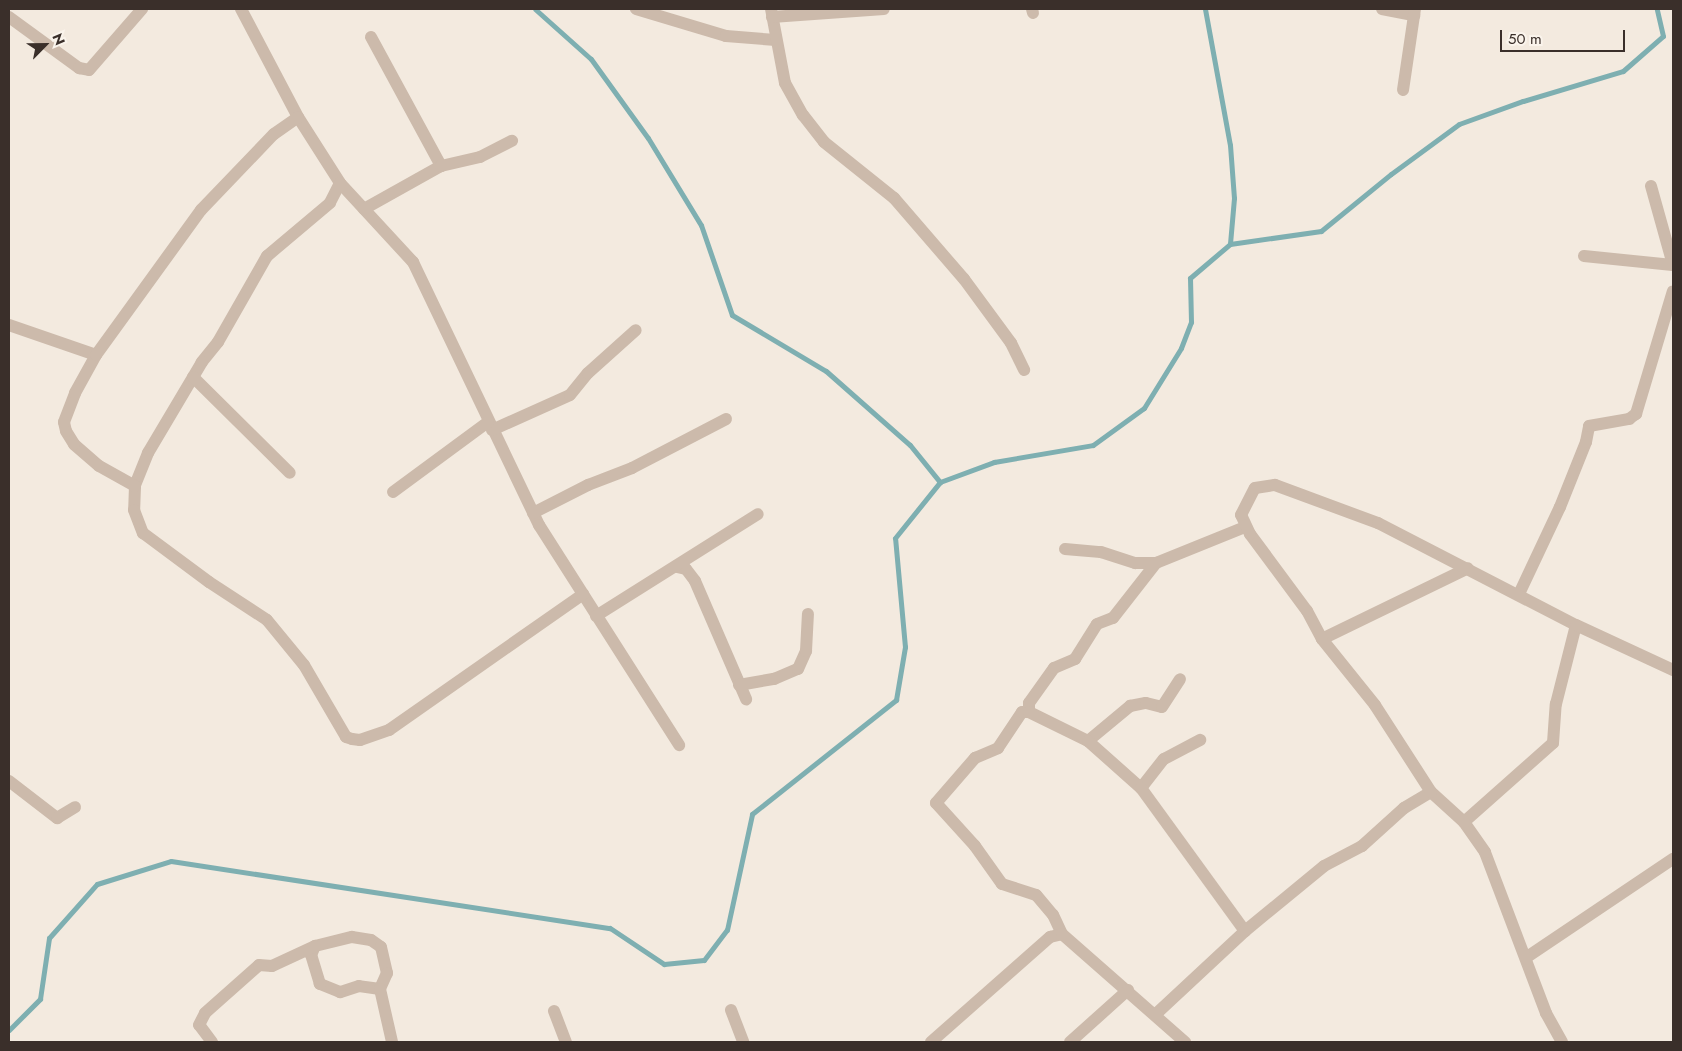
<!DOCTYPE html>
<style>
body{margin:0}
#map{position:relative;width:1682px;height:1051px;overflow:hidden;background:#f3eadf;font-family:Jost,sans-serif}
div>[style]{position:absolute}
.stream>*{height:5px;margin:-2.5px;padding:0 2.5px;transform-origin:2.5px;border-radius:2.5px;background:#7eafb1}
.minor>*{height:12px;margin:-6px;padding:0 6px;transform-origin:6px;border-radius:6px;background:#ccbaab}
span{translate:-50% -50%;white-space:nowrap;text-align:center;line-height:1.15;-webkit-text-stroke:4px #faf4ec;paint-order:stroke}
.frame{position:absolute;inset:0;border:10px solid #3a2f2a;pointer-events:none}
.north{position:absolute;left:20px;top:20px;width:50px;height:50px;-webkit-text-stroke:4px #faf4ec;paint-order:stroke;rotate:67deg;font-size:14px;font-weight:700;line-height:20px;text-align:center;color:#3a2f2a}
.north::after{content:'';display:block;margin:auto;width:18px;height:22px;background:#3a2f2a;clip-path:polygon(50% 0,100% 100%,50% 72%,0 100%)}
.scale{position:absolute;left:1500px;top:30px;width:125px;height:22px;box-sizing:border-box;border:2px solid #3a2f2a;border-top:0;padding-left:6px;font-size:15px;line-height:18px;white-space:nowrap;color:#3a2f2a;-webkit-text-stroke:4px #faf4ec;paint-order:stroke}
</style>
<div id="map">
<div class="stream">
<div style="left:535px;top:9px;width:75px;rotate:41.8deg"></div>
<div style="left:591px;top:59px;width:97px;rotate:54.2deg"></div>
<div style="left:648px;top:138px;width:102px;rotate:58.7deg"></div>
<div style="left:701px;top:225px;width:95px;rotate:71deg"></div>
<div style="left:732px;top:315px;width:109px;rotate:30.8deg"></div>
<div style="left:826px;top:371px;width:112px;rotate:41.4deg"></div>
<div style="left:910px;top:445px;width:48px;rotate:51deg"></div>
<div style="left:1205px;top:9px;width:138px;rotate:79.6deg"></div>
<div style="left:1230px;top:145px;width:53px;rotate:85.7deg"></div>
<div style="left:1234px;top:198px;width:46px;rotate:95deg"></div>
<div style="left:9px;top:1030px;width:44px;rotate:-45deg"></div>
<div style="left:40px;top:999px;width:62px;rotate:-81.6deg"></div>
<div style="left:49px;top:938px;width:72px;rotate:-48.4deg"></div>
<div style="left:97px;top:884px;width:77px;rotate:-17.3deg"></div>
<div style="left:171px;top:861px;width:444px;rotate:8.7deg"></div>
<div style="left:610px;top:928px;width:65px;rotate:33.7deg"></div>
<div style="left:664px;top:964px;width:40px;rotate:-5.7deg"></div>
<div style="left:704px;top:960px;width:38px;rotate:-53deg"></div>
<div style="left:727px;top:930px;width:119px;rotate:-77.8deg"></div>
<div style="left:752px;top:814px;width:184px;rotate:-38.4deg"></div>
<div style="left:896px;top:700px;width:54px;rotate:-80.4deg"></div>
<div style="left:905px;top:647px;width:109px;rotate:-95.2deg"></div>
<div style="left:895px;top:538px;width:72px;rotate:-51.2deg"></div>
<div style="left:940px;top:482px;width:58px;rotate:-20.3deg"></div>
<div style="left:994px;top:462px;width:100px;rotate:-9.7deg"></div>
<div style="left:1093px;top:445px;width:63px;rotate:-36deg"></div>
<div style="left:1144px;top:408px;width:70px;rotate:-58.3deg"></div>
<div style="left:1181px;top:348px;width:28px;rotate:-69deg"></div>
<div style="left:1191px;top:322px;width:44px;rotate:-91.3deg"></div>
<div style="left:1190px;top:278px;width:52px;rotate:-40.4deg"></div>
<div style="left:1230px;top:244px;width:92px;rotate:-8.1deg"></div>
<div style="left:1321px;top:231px;width:90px;rotate:-39.2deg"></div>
<div style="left:1391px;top:174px;width:84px;rotate:-36.3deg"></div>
<div style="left:1459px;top:124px;width:68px;rotate:-19.8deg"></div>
<div style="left:1523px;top:101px;width:104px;rotate:-16.7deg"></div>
<div style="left:1623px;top:71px;width:53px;rotate:-41.2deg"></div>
<div style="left:1663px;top:36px;width:28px;rotate:-103deg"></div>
</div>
<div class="minor">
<div style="left:241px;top:9px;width:122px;rotate:62.2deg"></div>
<div style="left:298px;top:117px;width:78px;rotate:57.5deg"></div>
<div style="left:340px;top:183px;width:108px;rotate:47.3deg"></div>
<div style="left:413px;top:262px;width:292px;rotate:64.4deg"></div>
<div style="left:539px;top:525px;width:261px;rotate:57.5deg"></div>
<div style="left:636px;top:9px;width:94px;rotate:16.7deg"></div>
<div style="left:726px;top:36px;width:50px;rotate:4.6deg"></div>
<div style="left:771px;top:9px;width:75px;rotate:79.3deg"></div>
<div style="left:785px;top:83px;width:37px;rotate:61deg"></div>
<div style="left:803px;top:115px;width:34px;rotate:52deg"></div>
<div style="left:824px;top:142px;width:90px;rotate:38.7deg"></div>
<div style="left:894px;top:198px;width:107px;rotate:49.2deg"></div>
<div style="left:964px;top:279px;width:79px;rotate:53.7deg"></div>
<div style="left:1011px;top:343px;width:30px;rotate:64deg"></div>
<div style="left:1032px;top:9px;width:4px;rotate:76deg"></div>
<div style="left:1382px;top:9px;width:33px;rotate:11deg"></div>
<div style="left:9px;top:17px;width:87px;rotate:36.1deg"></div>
<div style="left:79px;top:68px;width:10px;rotate:11deg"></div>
<div style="left:89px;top:70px;width:81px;rotate:-49deg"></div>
<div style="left:772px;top:17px;width:112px;rotate:-4.1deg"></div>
<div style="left:371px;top:37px;width:147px;rotate:61.5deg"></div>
<div style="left:1403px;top:90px;width:82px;rotate:-81.6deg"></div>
<div style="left:340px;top:183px;width:22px;rotate:117deg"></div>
<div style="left:330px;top:203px;width:82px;rotate:139.9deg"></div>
<div style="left:267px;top:256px;width:99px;rotate:119.7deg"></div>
<div style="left:218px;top:342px;width:26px;rotate:129deg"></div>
<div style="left:202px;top:362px;width:106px;rotate:120.7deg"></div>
<div style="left:148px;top:453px;width:35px;rotate:112deg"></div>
<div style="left:135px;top:486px;width:24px;rotate:92deg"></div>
<div style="left:134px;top:510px;width:25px;rotate:69deg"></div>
<div style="left:143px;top:533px;width:82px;rotate:36.6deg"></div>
<div style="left:209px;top:582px;width:69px;rotate:33.2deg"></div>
<div style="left:267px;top:620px;width:58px;rotate:50.6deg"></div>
<div style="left:304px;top:665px;width:83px;rotate:59.7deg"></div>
<div style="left:346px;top:737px;width:6px;rotate:18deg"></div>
<div style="left:352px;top:739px;width:8px;rotate:7deg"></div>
<div style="left:360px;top:740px;width:31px;rotate:-19deg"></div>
<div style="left:389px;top:730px;width:237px;rotate:-35deg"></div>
<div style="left:1651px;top:186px;width:82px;rotate:74.4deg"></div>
<div style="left:364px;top:209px;width:88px;rotate:-29.2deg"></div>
<div style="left:441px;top:166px;width:40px;rotate:-13deg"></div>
<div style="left:480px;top:157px;width:36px;rotate:-27deg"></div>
<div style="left:1584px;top:256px;width:89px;rotate:5.8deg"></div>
<div style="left:9px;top:325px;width:92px;rotate:19deg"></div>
<div style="left:193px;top:377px;width:136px;rotate:44.7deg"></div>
<div style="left:492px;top:430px;width:85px;rotate:-24.2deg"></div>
<div style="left:570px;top:395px;width:28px;rotate:-51deg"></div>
<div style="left:588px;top:373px;width:64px;rotate:-41.9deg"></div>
<div style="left:135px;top:486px;width:41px;rotate:-150.9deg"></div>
<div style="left:99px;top:466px;width:33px;rotate:-139deg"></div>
<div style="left:74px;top:444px;width:15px;rotate:-122deg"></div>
<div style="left:66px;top:431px;width:9px;rotate:-103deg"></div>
<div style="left:64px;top:422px;width:31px;rotate:-69deg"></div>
<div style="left:75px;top:393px;width:43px;rotate:-61.1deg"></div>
<div style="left:96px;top:355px;width:179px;rotate:-54.1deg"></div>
<div style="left:201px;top:210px;width:105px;rotate:-46.2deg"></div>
<div style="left:274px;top:134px;width:29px;rotate:-35deg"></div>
<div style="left:393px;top:492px;width:118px;rotate:-36.4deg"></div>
<div style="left:533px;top:513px;width:62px;rotate:-27deg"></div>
<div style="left:588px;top:485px;width:47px;rotate:-21.1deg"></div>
<div style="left:632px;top:468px;width:106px;rotate:-27.5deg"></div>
<div style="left:1065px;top:549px;width:36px;rotate:5deg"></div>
<div style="left:1101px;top:552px;width:36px;rotate:18deg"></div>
<div style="left:1135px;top:563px;width:21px"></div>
<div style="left:1156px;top:563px;width:96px;rotate:-22deg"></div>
<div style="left:677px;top:567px;width:9px;rotate:13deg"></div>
<div style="left:686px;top:569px;width:15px;rotate:53deg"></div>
<div style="left:695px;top:581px;width:129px;rotate:66.6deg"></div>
<div style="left:1519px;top:594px;width:96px;rotate:-64.8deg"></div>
<div style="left:1560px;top:507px;width:70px;rotate:-68.2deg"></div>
<div style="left:1586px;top:442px;width:16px;rotate:-79deg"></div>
<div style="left:1589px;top:426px;width:41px;rotate:-9.9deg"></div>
<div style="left:1629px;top:419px;width:9px;rotate:-36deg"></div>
<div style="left:1636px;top:414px;width:128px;rotate:-73.3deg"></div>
<div style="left:596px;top:616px;width:191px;rotate:-32.2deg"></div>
<div style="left:1322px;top:639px;width:162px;rotate:-25.9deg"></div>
<div style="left:739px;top:685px;width:36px;rotate:-10deg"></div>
<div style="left:774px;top:679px;width:26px;rotate:-23deg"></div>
<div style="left:798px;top:669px;width:20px;rotate:-66deg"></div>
<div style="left:806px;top:651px;width:37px;rotate:-87deg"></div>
<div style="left:1029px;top:712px;width:9px;rotate:-90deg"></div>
<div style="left:1029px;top:703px;width:43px;rotate:-54.5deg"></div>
<div style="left:1054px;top:668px;width:23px;rotate:-23deg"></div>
<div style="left:1075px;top:659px;width:41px;rotate:-57.8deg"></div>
<div style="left:1097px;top:624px;width:17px;rotate:-21deg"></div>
<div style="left:1113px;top:618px;width:70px;rotate:-52deg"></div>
<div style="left:1088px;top:741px;width:55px;rotate:-39.8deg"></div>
<div style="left:1130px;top:706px;width:16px;rotate:-11deg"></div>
<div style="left:1146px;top:703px;width:16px;rotate:14deg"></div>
<div style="left:1162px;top:707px;width:33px;rotate:-57deg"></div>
<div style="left:9px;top:781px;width:61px;rotate:37.6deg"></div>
<div style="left:57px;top:818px;width:21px;rotate:-31deg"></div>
<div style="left:1141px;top:788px;width:37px;rotate:-52deg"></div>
<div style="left:1164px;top:759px;width:41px;rotate:-27.8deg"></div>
<div style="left:1464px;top:822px;width:119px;rotate:-41.6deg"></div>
<div style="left:1553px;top:743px;width:39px;rotate:-86deg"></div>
<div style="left:1556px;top:704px;width:81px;rotate:-75.8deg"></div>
<div style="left:1062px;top:934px;width:21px;rotate:-115deg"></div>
<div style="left:1053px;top:915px;width:26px;rotate:-130deg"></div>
<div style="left:1036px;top:895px;width:36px;rotate:-162deg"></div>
<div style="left:1002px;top:884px;width:47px;rotate:-125.4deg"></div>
<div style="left:975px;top:846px;width:58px;rotate:-132.2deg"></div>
<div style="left:936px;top:803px;width:60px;rotate:-49.1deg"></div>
<div style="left:975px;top:758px;width:25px;rotate:-23deg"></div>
<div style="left:998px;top:748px;width:43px;rotate:-56.3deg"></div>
<div style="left:1022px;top:712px;width:7px"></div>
<div style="left:1029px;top:712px;width:66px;rotate:26.2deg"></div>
<div style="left:1088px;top:741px;width:71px;rotate:41.6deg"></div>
<div style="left:1141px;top:788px;width:177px;rotate:54deg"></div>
<div style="left:1527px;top:957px;width:176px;rotate:-33.9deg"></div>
<div style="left:380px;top:989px;width:21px;rotate:-172deg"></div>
<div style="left:359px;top:986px;width:20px;rotate:162deg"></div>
<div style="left:340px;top:992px;width:22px;rotate:-158deg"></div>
<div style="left:320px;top:984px;width:30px;rotate:-107deg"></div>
<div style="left:311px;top:955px;width:10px;rotate:-66deg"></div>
<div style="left:315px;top:946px;width:38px;rotate:-14deg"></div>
<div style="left:352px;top:937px;width:19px;rotate:9deg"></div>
<div style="left:371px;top:940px;width:12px;rotate:35deg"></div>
<div style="left:381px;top:947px;width:27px;rotate:77deg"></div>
<div style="left:387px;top:973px;width:17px;rotate:114deg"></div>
<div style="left:380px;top:989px;width:54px;rotate:77.2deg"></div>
<div style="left:731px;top:1010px;width:34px;rotate:69deg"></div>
<div style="left:554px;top:1011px;width:33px;rotate:69deg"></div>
<div style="left:1156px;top:1014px;width:122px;rotate:-43deg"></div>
<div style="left:1245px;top:931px;width:102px;rotate:-39.4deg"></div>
<div style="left:1324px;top:866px;width:43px;rotate:-27.8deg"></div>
<div style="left:1362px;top:846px;width:57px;rotate:-42.1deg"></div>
<div style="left:1404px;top:808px;width:31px;rotate:-31deg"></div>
<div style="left:212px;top:1042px;width:21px;rotate:-127deg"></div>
<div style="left:199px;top:1025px;width:13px;rotate:-63deg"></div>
<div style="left:205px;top:1013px;width:72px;rotate:-41.6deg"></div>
<div style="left:259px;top:965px;width:13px;rotate:4deg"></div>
<div style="left:272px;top:966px;width:47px;rotate:-24.9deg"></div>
<div style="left:931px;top:1042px;width:159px;rotate:-41.4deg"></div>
<div style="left:1050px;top:937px;width:12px;rotate:-14deg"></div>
<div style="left:1062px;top:934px;width:164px;rotate:41.3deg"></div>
<div style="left:1070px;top:1042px;width:78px;rotate:-41.9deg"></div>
<div style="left:1562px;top:1042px;width:33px;rotate:-119deg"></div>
<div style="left:1546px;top:1013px;width:172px;rotate:-110.8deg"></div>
<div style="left:1485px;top:852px;width:37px;rotate:-125deg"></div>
<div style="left:1464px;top:822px;width:45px;rotate:-137.7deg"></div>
<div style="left:1431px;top:792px;width:103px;rotate:-122.8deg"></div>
<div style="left:1375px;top:705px;width:85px;rotate:-128.8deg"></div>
<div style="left:1322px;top:639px;width:32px;rotate:-118deg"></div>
<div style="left:1307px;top:611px;width:96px;rotate:-126.5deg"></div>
<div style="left:1250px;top:534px;width:21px;rotate:-115deg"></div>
<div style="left:1241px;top:515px;width:30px;rotate:-63deg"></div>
<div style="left:1255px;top:488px;width:20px;rotate:-9deg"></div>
<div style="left:1275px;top:485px;width:110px;rotate:20.3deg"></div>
<div style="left:1378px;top:523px;width:223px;rotate:27.3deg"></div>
<div style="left:1576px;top:625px;width:107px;rotate:24.9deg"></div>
</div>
<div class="frame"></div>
<div class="north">N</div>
<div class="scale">50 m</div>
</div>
